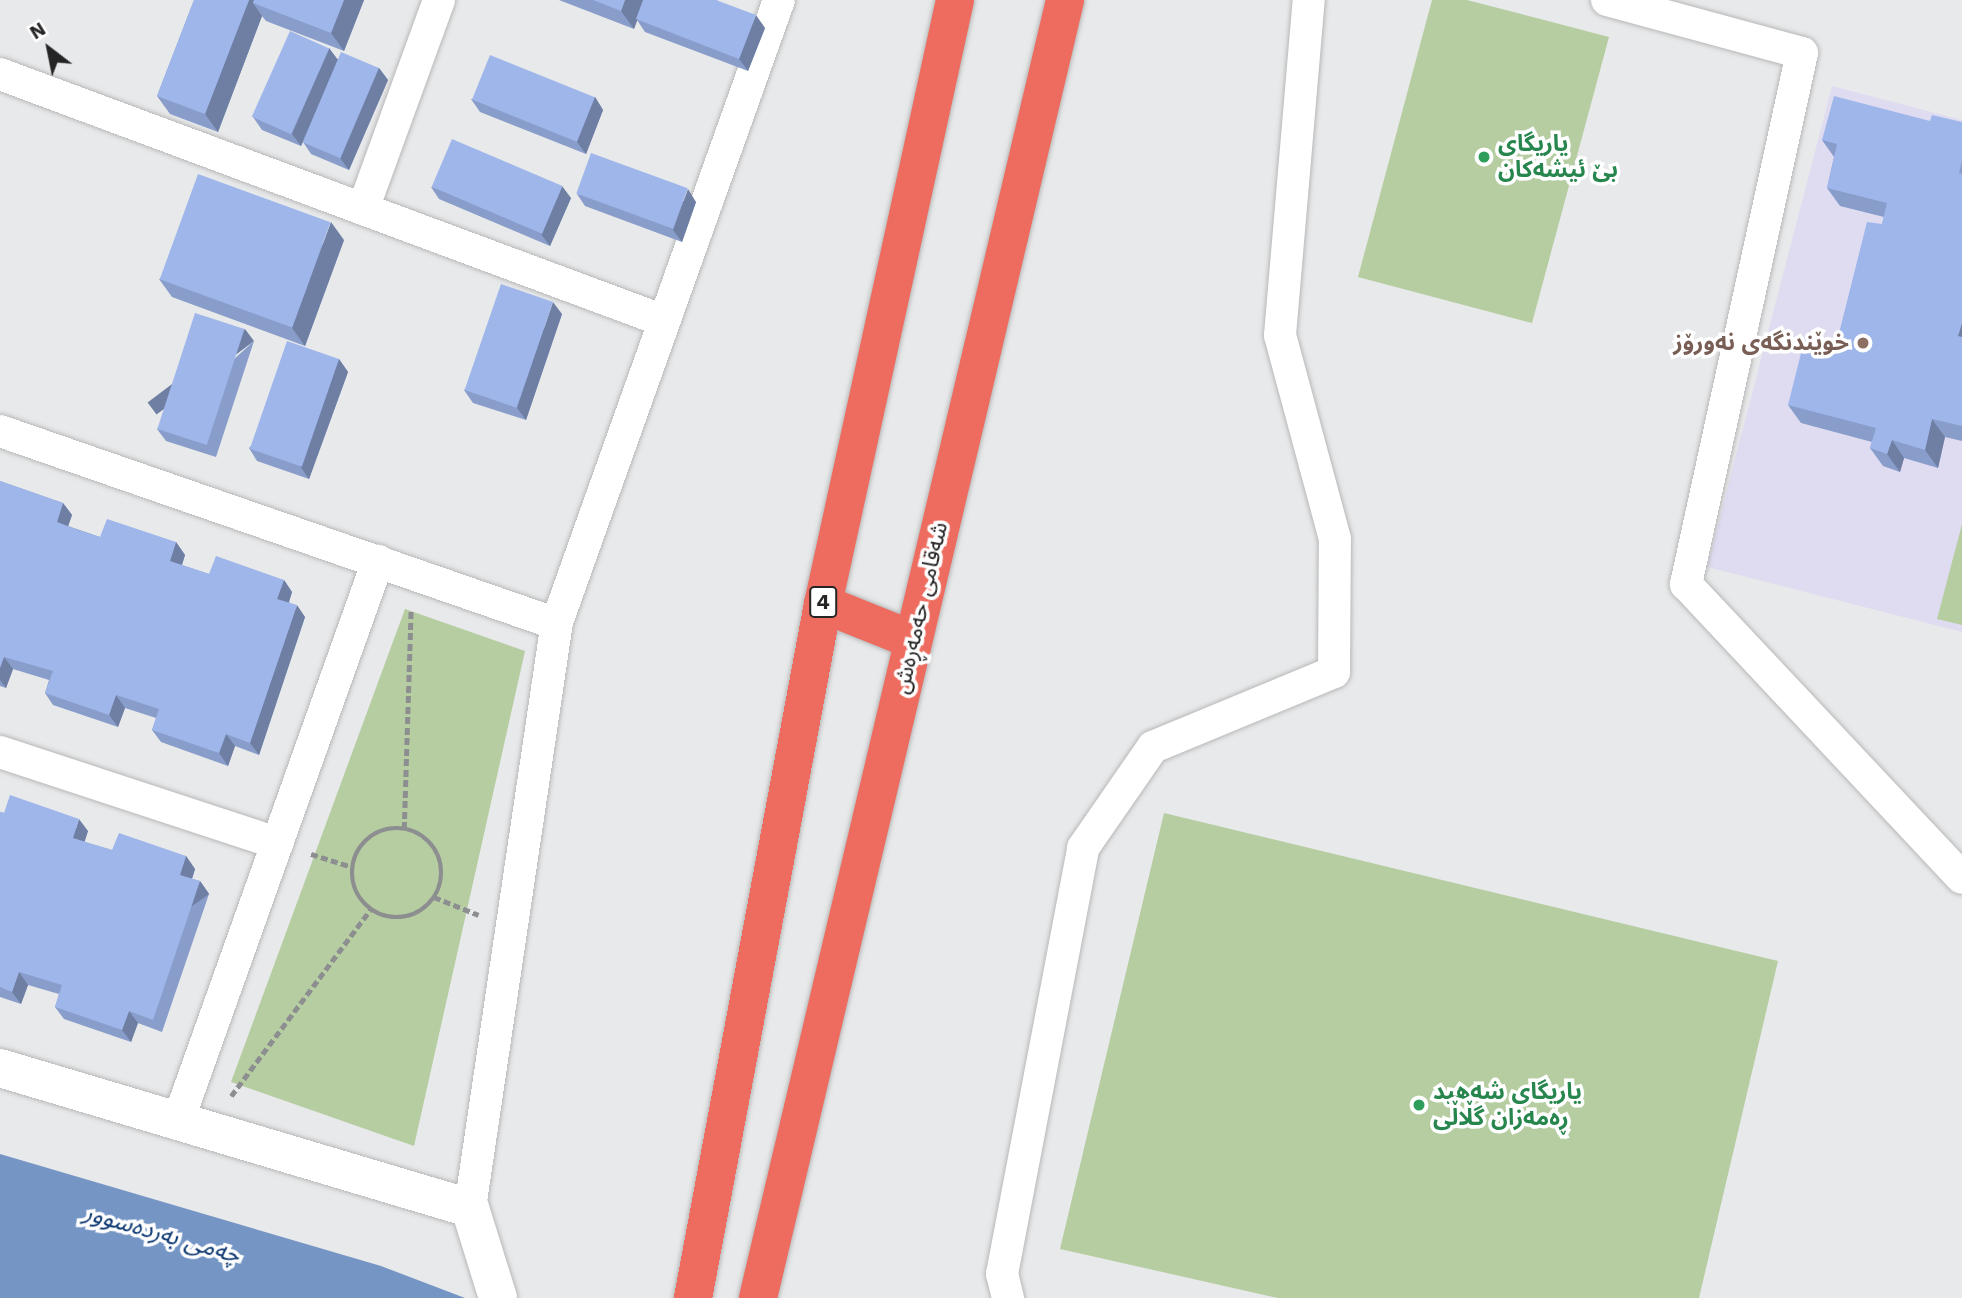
<!DOCTYPE html>
<meta charset="utf-8">
<style>
body{margin:0}
#map{position:relative;width:1962px;height:1298px;overflow:hidden;background:#e8e9ea;font-family:"Work Sans","Noto Sans Arabic",sans-serif}
div>[style]{position:absolute}
.education>*{inset:0;background:#dfdcf2}
.green>*{inset:0;background:#b6cda2}
.water>*{inset:0;background:#7595c5}
.path>*{height:4.5px;margin-top:-2.25px;transform-origin:0;background:repeating-linear-gradient(90deg,#8d8e8f 0 7px,transparent 0 10.5px)}
.path>.ring{margin:-2.25px;padding:0;box-sizing:content-box;background:none;border:4.5px solid #8d8e8f;border-radius:50%}
.roads{filter:drop-shadow(0 0 2px #b8b8b9) drop-shadow(0 0 2px #b8b8b9)}
.street>*{height:32px;margin:-16px;padding:0 16px;transform-origin:16px;border-radius:16px;background:#fff}
.secondary>*{height:38px;margin:-19px;padding:0 19px;transform-origin:19px;border-radius:19px;background:#fff}
.highway>*{height:38px;margin:-19px;padding:0 19px;transform-origin:19px;border-radius:19px;background:#ed6c5f}
.wall>*{inset:0;background:#899dca}
.shaded-wall>*{inset:0;background:#6f7fa4;transform-origin:0 0}
.building>*{inset:0;background:#9fb6eb;transform-origin:0 0}
.dots>*{width:19px;height:19px;translate:-50% -50%;box-sizing:border-box;border:4px solid #fff;border-radius:50%}
span{translate:-50% -50%;white-space:nowrap;text-align:center;line-height:1.15;-webkit-text-stroke:7px #fff;paint-order:stroke}
.shield-label span{padding:2px 5px;background:#fff;border:2px solid;border-radius:5px;-webkit-text-stroke-width:0}
.shield-label{font-size:21px;color:#252526;font-weight:700}
.leisure-label{font-size:23px;color:#27864d;font-weight:700}
.left{translate:0 -50%;text-align:left}
.education-label{font-size:23px;color:#785e54;font-weight:700}
.right{translate:-100% -50%;text-align:right}
.street-label{font-size:23px;color:#252526}
.water-label{font-size:24px;color:#0d3872;font-style:italic}
.north{position:absolute;left:14px;top:14px;width:70px;height:70px;-webkit-text-stroke:5px #fff;paint-order:stroke;rotate:328deg;font-size:19px;font-weight:700;line-height:28px;text-align:center;color:#252526}
.north::after{content:'';display:block;margin:auto;width:24px;height:32px;background:#252526;clip-path:polygon(50% 0,100% 100%,50% 72%,0 100%)}
</style>
<div id="map">
<div class="education">
<div style="clip-path:polygon(1832px 86px,1962px 120px,1962px 632px,1707px 567px)"></div>
</div>
<div class="green">
<div style="clip-path:polygon(1432px 0,1467px 0,1609px 37px,1532px 323px,1358px 277px)"></div>
<div style="clip-path:polygon(1962px 524px,1962px 625px,1937px 619px)"></div>
<div style="clip-path:polygon(405px 609px,525px 651px,414px 1146px,231px 1082px)"></div>
<div style="clip-path:polygon(1164px 813px,1778px 961px,1699px 1298px,1278px 1298px,1060px 1249px)"></div>
</div>
<div class="water">
<div style="clip-path:polygon(0 1154px,381px 1266px,465px 1298px,0 1298px)"></div>
</div>
<div class="path">
<div class="ring" style="left:352px;top:828px;width:85.5px;height:85.5px"></div>
<div style="left:404px;top:829px;width:220px;rotate:-88.2deg"></div>
<div style="left:311px;top:854px;width:43px;rotate:17.6deg"></div>
<div style="left:434px;top:897px;width:48px;rotate:21.8deg"></div>
<div style="left:231px;top:1096px;width:234px;rotate:-53.2deg"></div>
</div>
<div class="roads">
<div class="street">
<div style="left:1607px;top:0;width:202px;rotate:15.2deg"></div>
<div style="left:1802px;top:53px;width:544px;rotate:102.32deg"></div>
<div style="left:1686px;top:584px;width:403px;rotate:46.8deg"></div>
<div style="left:0;top:74px;width:708px;rotate:20.4deg"></div>
<div style="left:363px;top:209px;width:222px;rotate:-70deg"></div>
<div style="left:0;top:431px;width:589px;rotate:19.11deg"></div>
<div style="left:0;top:752px;width:292px;rotate:18.2deg"></div>
<div style="left:178px;top:1121px;width:595px;rotate:-70.35deg"></div>
<div style="left:470px;top:1208px;width:592px;rotate:-81.56deg"></div>
<div style="left:557px;top:622px;width:660px;rotate:-70.36deg"></div>
<div style="left:1008px;top:1298px;width:25px;rotate:-104deg"></div>
<div style="left:1002px;top:1274px;width:434px;rotate:-79.2deg"></div>
<div style="left:1083px;top:848px;width:123px;rotate:-55.3deg"></div>
<div style="left:1153px;top:747px;width:196px;rotate:-22.5deg"></div>
<div style="left:1334px;top:672px;width:133px;rotate:-89.6deg"></div>
<div style="left:1335px;top:539px;width:211px;rotate:-105.1deg"></div>
<div style="left:1280px;top:335px;width:336px;rotate:-85.1deg"></div>
</div>
<div class="secondary">
<div style="left:0;top:1068px;width:490px;rotate:16.6deg"></div>
<div style="left:470px;top:1208px;width:94px;rotate:72.7deg"></div>
</div>
<div class="highway">
<div style="left:823px;top:604px;width:97px;rotate:21.8deg"></div>
<div style="left:693px;top:1298px;width:706px;rotate:-79.39deg"></div>
<div style="left:823px;top:604px;width:618px;rotate:-77.67deg"></div>
<div style="left:758px;top:1298px;width:1334px;rotate:-76.69deg"></div>
</div>
</div>
<div class="wall">
<div style="clip-path:polygon(194px 0,364px 0,344px 51px,266px 21px,262px 16px,218px 132px,170px 114px,157px 96px)"></div>
<div style="clip-path:polygon(559px 0,716px 0,765px 28px,748px 71px,645px 32px,637px 20px,634px 29px)"></div>
<div style="clip-path:polygon(329px 48px,337px 59px,379px 68px,388px 80px,349px 170px,311px 154px,303px 142px,301px 146px,262px 130px,253px 117px)"></div>
<div style="clip-path:polygon(595px 97px,603px 110px,586px 154px,480px 112px,471px 99px)"></div>
<div style="clip-path:polygon(1930px 121px,1962px 122px,1962px 441px,1945px 437px,1938px 468px,1904px 458px,1900px 472px,1883px 466px,1870px 448px,1872px 442px,1801px 423px,1788px 405px,1836px 345px,1882px 224px,1884px 217px,1840px 206px,1827px 188px,1834px 157px,1822px 140px)"></div>
<div style="clip-path:polygon(431px 187px,571px 198px,550px 246px,439px 199px)"></div>
<div style="clip-path:polygon(577px 194px,696px 202px,682px 242px,585px 206px)"></div>
<div style="clip-path:polygon(344px 240px,305px 346px,172px 297px,159px 279px)"></div>
<div style="clip-path:polygon(562px 314px,526px 420px,473px 403px,464px 390px)"></div>
<div style="clip-path:polygon(254px 341px,216px 457px,166px 441px,157px 429px)"></div>
<div style="clip-path:polygon(339px 359px,348px 372px,309px 479px,257px 461px,249px 448px)"></div>
<div style="clip-path:polygon(0 481px,63px 503px,72px 515px,68px 526px,100px 537px,176px 542px,185px 555px,182px 565px,209px 574px,284px 580px,292px 592px,289px 602px,305px 617px,259px 755px,235px 746px,228px 766px,161px 742px,152px 730px,156px 718px,125px 708px,118px 727px,53px 705px,45px 693px,49px 680px,13px 669px,6px 688px,0 686px)"></div>
<div style="clip-path:polygon(0 812px,88px 831px,84px 842px,112px 850px,186px 856px,195px 869px,192px 879px,200px 881px,209px 894px,162px 1032px,138px 1023px,131px 1042px,64px 1019px,55px 1007px,59px 994px,28px 985px,21px 1004px,0 997px)"></div>
</div>
<div class="shaded-wall">
<div style="clip-path:polygon(249px 0,268px 0,253px 3px,262px 16px,218px 132px,205px 114px)"></div>
<div style="clip-path:polygon(344px 0,364px 0,344px 51px,331px 33px)"></div>
<div style="clip-path:polygon(625px 0,645px 0,634px 29px,621px 11px)"></div>
<div style="clip-path:polygon(756px 15px,765px 28px,748px 71px,739px 59px)"></div>
<div style="clip-path:polygon(329px 48px,338px 60px,301px 146px,292px 134px)"></div>
<div style="clip-path:polygon(379px 68px,388px 80px,349px 170px,340px 158px)"></div>
<div style="clip-path:polygon(595px 97px,603px 110px,586px 154px,577px 142px)"></div>
<div style="clip-path:polygon(562px 186px,571px 198px,550px 246px,541px 234px)"></div>
<div style="clip-path:polygon(688px 189px,696px 202px,682px 242px,673px 230px)"></div>
<div style="clip-path:polygon(331px 222px,344px 240px,305px 346px,292px 328px)"></div>
<div style="clip-path:polygon(553px 302px,562px 314px,526px 420px,517px 408px)"></div>
<div style="clip-path:polygon(1962px 323px,1962px 341px,1958px 336px)"></div>
<div style="left:245px;top:329px;width:15px;height:122px;rotate:53deg"></div>
<div style="clip-path:polygon(339px 359px,348px 372px,309px 479px,300px 466px)"></div>
<div style="clip-path:polygon(1932px 419px,1945px 437px,1938px 468px,1925px 450px)"></div>
<div style="clip-path:polygon(1892px 440px,1904px 458px,1900px 472px,1887px 454px)"></div>
<div style="clip-path:polygon(63px 503px,72px 515px,65px 535px,57px 522px)"></div>
<div style="clip-path:polygon(176px 542px,185px 555px,179px 574px,170px 561px)"></div>
<div style="clip-path:polygon(284px 580px,292px 592px,286px 611px,277px 599px)"></div>
<div style="clip-path:polygon(297px 605px,305px 617px,259px 755px,250px 743px)"></div>
<div style="clip-path:polygon(4px 657px,13px 669px,6px 688px,0 680px,0 668px)"></div>
<div style="clip-path:polygon(116px 695px,125px 708px,118px 727px,109px 715px)"></div>
<div style="clip-path:polygon(226px 734px,235px 746px,228px 766px,219px 753px)"></div>
<div style="clip-path:polygon(79px 819px,88px 831px,82px 850px,73px 838px)"></div>
<div style="clip-path:polygon(186px 856px,195px 869px,189px 888px,180px 875px)"></div>
<div style="left:200px;top:881px;width:16px;height:147px;rotate:55deg"></div>
<div style="clip-path:polygon(19px 972px,28px 985px,21px 1004px,12px 992px)"></div>
<div style="clip-path:polygon(129px 1011px,138px 1023px,131px 1042px,122px 1030px)"></div>
</div>
<div class="building">
<div style="clip-path:polygon(194px 0,249px 0,205px 114px,157px 96px)"></div>
<div style="clip-path:polygon(254px 0,344px 0,331px 33px,253px 3px)"></div>
<div style="clip-path:polygon(593px 0,625px 0,621px 11px)"></div>
<div style="clip-path:polygon(643px 0,716px 0,756px 15px,739px 59px,636px 19px)"></div>
<div style="left:290px;top:31px;width:43px;height:94px;rotate:24deg"></div>
<div style="left:341px;top:52px;width:41px;height:98px;rotate:23deg"></div>
<div style="left:490px;top:55px;width:113px;height:48px;rotate:22deg"></div>
<div style="clip-path:polygon(1834px 96px,1930px 121px,1932px 115px,1962px 122px,1962px 161px,1959px 173px,1962px 174px,1962px 323px,1958px 336px,1962px 337px,1962px 426px,1932px 419px,1925px 450px,1892px 440px,1887px 454px,1870px 448px,1876px 428px,1788px 405px,1805px 337px,1836px 345px,1867px 222px,1882px 224px,1887px 203px,1827px 188px,1837px 144px,1822px 140px)"></div>
<div style="left:452px;top:139px;width:120px;height:52px;rotate:23deg"></div>
<div style="left:591px;top:153px;width:103px;height:43px;rotate:20deg"></div>
<div style="left:198px;top:174px;width:141px;height:112px;rotate:20deg"></div>
<div style="left:501px;top:284px;width:55px;height:112px;rotate:19deg"></div>
<div style="left:195px;top:313px;width:52px;height:122px;rotate:18deg"></div>
<div style="left:287px;top:341px;width:55px;height:114px;rotate:19deg"></div>
<div style="clip-path:polygon(0 481px,63px 503px,57px 522px,78px 530px,100px 537px,107px 519px,176px 542px,170px 561px,209px 574px,216px 556px,284px 580px,277px 599px,297px 605px,250px 743px,226px 734px,219px 753px,152px 730px,159px 709px,116px 695px,109px 715px,45px 693px,53px 671px,4px 657px,0 668px)"></div>
<div style="clip-path:polygon(10px 795px,79px 819px,73px 838px,112px 850px,119px 833px,186px 856px,180px 875px,200px 881px,153px 1020px,129px 1011px,122px 1030px,55px 1007px,62px 985px,19px 972px,12px 992px,0 987px,0 812px,4px 813px)"></div>
</div>
<div class="dots">
<div style="left:1484px;top:157px;background:#2e9e5b"></div>
<div style="left:1863px;top:343px;background:#8d6e63"></div>
<div style="left:1419px;top:1105px;background:#2e9e5b"></div>
</div>
<div class="shield-label">
<span style="left:823px;top:602px">4</span>
</div>
<div class="leisure-label">
<span class="left" style="left:1498px;top:157px">یاریگای<br>بێ ئیشەکان</span>
<span class="left" style="left:1433px;top:1105px">یاریگای شەهید<br>ڕەمەزان گڵاڵی</span>
</div>
<div class="education-label">
<span class="right" style="left:1849px;top:343px">خوێندنگەی نەورۆز</span>
</div>
<div class="street-label">
<span style="left:921px;top:608px;rotate:-77deg">شەقامی حەمەڕەش</span>
</div>
<div class="water-label">
<span style="left:162px;top:1234px;rotate:16deg">چەمی بەردەسوور</span>
</div>
<div class="north">N</div>
</div>
